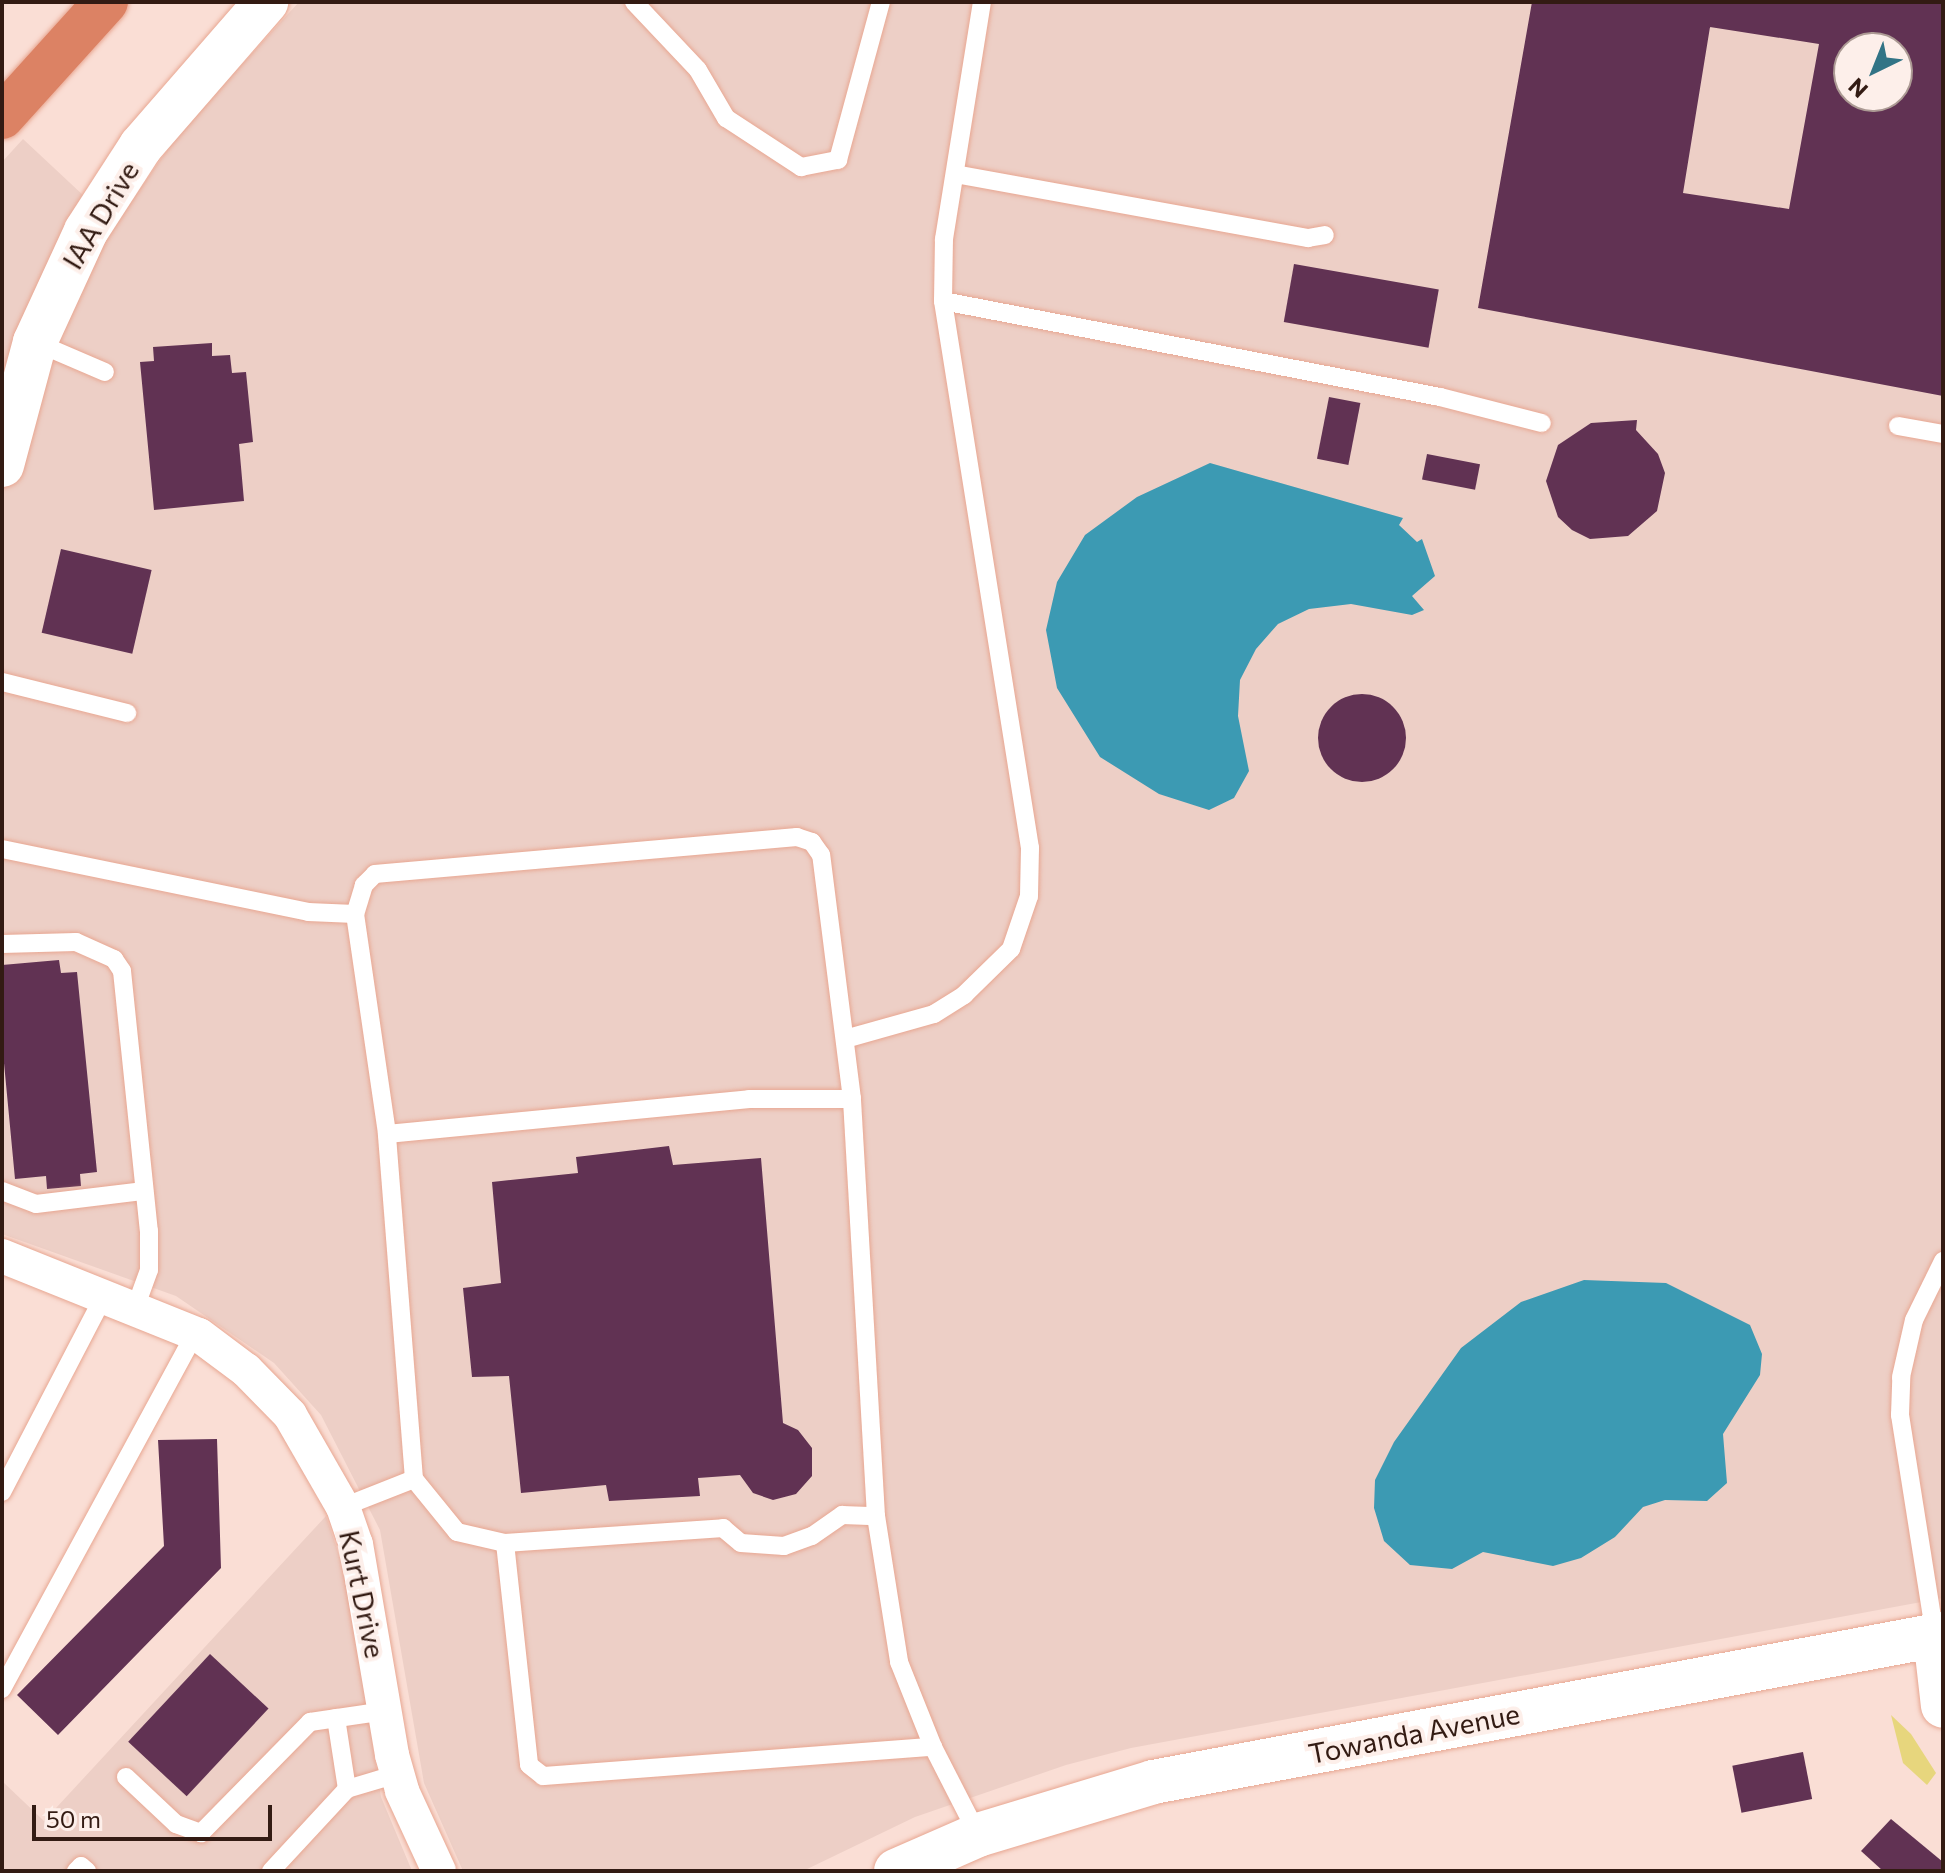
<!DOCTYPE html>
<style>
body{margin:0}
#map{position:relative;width:1945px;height:1873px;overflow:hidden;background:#faded5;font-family:Commissioner,sans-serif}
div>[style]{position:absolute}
.built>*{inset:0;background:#edcfc6}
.green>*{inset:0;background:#e7d67d}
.water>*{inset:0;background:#3c9ab3}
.building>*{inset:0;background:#613253;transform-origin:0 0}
.round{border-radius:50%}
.roads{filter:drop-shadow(0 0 2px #e8a792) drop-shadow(0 0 2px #e8a792)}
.service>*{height:18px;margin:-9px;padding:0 9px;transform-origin:9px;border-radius:9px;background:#fff}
.minor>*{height:34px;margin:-17px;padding:0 17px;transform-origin:17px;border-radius:17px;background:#fff}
.tertiary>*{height:44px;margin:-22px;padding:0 22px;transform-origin:22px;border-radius:22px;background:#fff}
.secondary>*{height:44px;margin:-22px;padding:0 22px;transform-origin:22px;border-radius:22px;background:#fff}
.trunk>*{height:44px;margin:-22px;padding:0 22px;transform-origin:22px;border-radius:22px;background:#dc8264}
span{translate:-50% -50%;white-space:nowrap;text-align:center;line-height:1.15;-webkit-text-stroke:8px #fdefea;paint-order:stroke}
.street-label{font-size:28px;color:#331b13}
.frame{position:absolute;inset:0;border:4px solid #331b13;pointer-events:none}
.north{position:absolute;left:1833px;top:32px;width:80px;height:80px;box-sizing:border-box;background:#fdefea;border:2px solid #ac9a94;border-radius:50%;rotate:223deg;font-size:22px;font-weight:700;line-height:32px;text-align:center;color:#331b13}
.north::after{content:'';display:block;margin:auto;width:28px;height:36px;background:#327486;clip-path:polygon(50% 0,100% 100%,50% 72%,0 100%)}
.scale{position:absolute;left:32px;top:1805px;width:240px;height:36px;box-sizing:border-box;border:4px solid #331b13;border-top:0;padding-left:10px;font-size:24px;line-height:28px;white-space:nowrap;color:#331b13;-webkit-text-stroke:6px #fdefea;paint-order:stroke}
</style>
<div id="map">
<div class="built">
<div style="clip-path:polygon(evenodd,299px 2px,1943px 2px,1943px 1598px,1131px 1748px,1066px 1765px,915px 1817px,803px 1871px,463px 1871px,424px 1783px,380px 1530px,321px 1415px,274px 1363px,176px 1296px,2px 1234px,2px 162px,23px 139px,115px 225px,179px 133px,299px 2px,1849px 48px,1897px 48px,1897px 96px,1849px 96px,1849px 48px)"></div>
<div style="clip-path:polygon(326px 1516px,346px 1576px,381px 1797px,412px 1871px,2px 1871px,2px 1781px,44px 1821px)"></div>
</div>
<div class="green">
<div style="clip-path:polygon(1891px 1715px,1911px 1734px,1936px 1773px,1927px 1785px,1903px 1763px)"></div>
</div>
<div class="water">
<div style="clip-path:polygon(1210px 463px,1403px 518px,1399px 525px,1417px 542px,1422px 539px,1435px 576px,1412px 596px,1424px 610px,1412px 615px,1351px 604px,1309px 609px,1278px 624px,1256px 649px,1240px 680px,1238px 716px,1249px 771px,1234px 798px,1209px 810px,1159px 794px,1100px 757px,1057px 688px,1046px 630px,1057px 582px,1085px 535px,1137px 497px)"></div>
<div style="clip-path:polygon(1584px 1280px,1666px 1283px,1750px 1325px,1762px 1354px,1760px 1375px,1723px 1434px,1727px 1483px,1707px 1501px,1665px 1500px,1643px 1507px,1615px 1537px,1581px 1558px,1553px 1566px,1483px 1552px,1452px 1569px,1410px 1565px,1384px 1541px,1374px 1508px,1375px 1480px,1394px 1442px,1461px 1348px,1521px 1302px)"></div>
</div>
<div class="building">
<div style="clip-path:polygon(evenodd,1532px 2px,1943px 2px,1943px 396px,1478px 308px,1532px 2px,1710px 27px,1819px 44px,1789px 209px,1683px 193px,1710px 27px,1532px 2px,1849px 48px,1897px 48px,1897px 96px,1849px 96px,1849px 48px)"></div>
<div style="left:1294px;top:264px;width:147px;height:59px;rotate:10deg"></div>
<div style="clip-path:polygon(212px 343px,212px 356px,230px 355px,232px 373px,246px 372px,253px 442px,239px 444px,244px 501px,154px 510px,140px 362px,154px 361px,153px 347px)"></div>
<div style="left:1329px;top:397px;width:32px;height:63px;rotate:11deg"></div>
<div style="clip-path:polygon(1637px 420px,1636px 430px,1658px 454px,1665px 473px,1657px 511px,1628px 536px,1590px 539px,1572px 530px,1558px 517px,1546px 481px,1558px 445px,1591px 423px)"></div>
<div style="left:1427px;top:454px;width:54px;height:26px;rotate:11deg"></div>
<div style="left:61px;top:549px;width:93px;height:86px;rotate:13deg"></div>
<div class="round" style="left:1318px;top:694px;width:88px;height:88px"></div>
<div style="clip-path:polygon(59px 960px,61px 973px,77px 972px,97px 1172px,80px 1174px,81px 1186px,47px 1189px,46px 1176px,15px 1179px,2px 1042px,2px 965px)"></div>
<div style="clip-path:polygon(669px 1146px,673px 1165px,761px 1158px,783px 1423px,798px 1430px,812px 1448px,812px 1476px,796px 1494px,773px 1500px,753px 1493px,740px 1475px,698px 1478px,700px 1496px,609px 1501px,606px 1485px,521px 1493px,509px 1376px,472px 1377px,463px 1288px,501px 1283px,492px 1182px,578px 1173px,576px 1157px)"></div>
<div style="clip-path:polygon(217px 1439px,221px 1568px,58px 1735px,17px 1695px,164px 1546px,158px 1440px)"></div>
<div style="left:210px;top:1654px;width:80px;height:120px;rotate:43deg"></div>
<div style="left:1803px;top:1752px;width:48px;height:72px;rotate:79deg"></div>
<div style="clip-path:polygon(1891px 1819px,1943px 1862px,1943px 1871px,1883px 1871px,1861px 1851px)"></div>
</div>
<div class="roads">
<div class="service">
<div style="left:634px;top:2px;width:93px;rotate:46.7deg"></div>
<div style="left:698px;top:70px;width:56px;rotate:59.7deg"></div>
<div style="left:726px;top:118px;width:90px;rotate:33.2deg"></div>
<div style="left:801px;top:167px;width:38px;rotate:-11deg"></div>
<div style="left:838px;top:160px;width:164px;rotate:-74.8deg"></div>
<div style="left:955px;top:174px;width:359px;rotate:10.3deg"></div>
<div style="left:1308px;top:238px;width:17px;rotate:-10deg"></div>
<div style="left:943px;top:301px;width:506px;rotate:10.93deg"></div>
<div style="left:1440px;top:397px;width:105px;rotate:14.3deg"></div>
<div style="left:35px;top:342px;width:76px;rotate:23.2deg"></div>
<div style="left:1898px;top:426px;width:46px;rotate:10.1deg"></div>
<div style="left:2px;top:682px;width:129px;rotate:13.9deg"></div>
<div style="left:2px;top:849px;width:312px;rotate:11.6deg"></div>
<div style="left:308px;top:912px;width:47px;rotate:2.4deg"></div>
<div style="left:355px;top:914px;width:222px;rotate:81.7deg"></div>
<div style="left:2px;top:944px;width:74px;rotate:-1.5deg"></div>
<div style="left:76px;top:942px;width:42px;rotate:24.1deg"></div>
<div style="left:114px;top:959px;width:14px;rotate:56deg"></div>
<div style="left:122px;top:971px;width:261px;rotate:84.1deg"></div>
<div style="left:149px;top:1231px;width:39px;rotate:90deg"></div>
<div style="left:149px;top:1270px;width:38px;rotate:110deg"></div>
<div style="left:845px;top:1039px;width:92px;rotate:-15.7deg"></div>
<div style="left:934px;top:1014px;width:36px;rotate:-32deg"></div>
<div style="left:964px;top:995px;width:66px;rotate:-44.4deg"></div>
<div style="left:1011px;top:949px;width:56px;rotate:-71.2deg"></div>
<div style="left:1029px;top:896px;width:48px;rotate:-88.8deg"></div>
<div style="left:1030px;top:848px;width:554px;rotate:-99.04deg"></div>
<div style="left:943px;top:301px;width:62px;rotate:-89.1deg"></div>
<div style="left:944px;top:239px;width:240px;rotate:-80.9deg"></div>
<div style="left:2px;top:1191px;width:36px;rotate:21deg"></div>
<div style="left:36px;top:1204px;width:109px;rotate:-6.9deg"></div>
<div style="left:414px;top:1479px;width:346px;rotate:-94.5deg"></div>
<div style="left:387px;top:1134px;width:364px;rotate:-5.5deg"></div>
<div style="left:749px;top:1099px;width:103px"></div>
<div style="left:2px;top:1492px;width:223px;rotate:-62.5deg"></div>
<div style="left:343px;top:1507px;width:76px;rotate:-21.5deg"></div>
<div style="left:414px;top:1479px;width:68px;rotate:50.9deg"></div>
<div style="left:457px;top:1532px;width:49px;rotate:12.9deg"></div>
<div style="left:505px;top:1543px;width:219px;rotate:-3.9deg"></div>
<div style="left:723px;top:1528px;width:23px;rotate:40deg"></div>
<div style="left:741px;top:1543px;width:43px;rotate:4deg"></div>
<div style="left:784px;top:1546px;width:30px;rotate:-20deg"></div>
<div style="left:812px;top:1536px;width:37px;rotate:-35deg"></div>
<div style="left:842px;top:1515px;width:34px;rotate:2deg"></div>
<div style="left:876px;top:1516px;width:418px;rotate:-93.3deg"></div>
<div style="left:852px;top:1099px;width:246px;rotate:-97.2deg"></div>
<div style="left:821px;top:855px;width:16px;rotate:-125deg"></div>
<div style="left:812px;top:842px;width:16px;rotate:-162deg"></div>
<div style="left:797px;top:837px;width:424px;rotate:175deg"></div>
<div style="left:375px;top:874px;width:16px;rotate:135deg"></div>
<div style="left:364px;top:885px;width:30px;rotate:107deg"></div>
<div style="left:876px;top:1516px;width:148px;rotate:81deg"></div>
<div style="left:899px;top:1662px;width:92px;rotate:68.2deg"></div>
<div style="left:933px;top:1747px;width:99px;rotate:62.9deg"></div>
<div style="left:505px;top:1543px;width:223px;rotate:83.8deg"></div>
<div style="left:529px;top:1765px;width:18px;rotate:38deg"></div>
<div style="left:543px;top:1776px;width:391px;rotate:-4.3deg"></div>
<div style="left:1935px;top:1636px;width:224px;rotate:-99deg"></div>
<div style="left:1900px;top:1415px;width:38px;rotate:-88deg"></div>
<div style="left:1901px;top:1377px;width:58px;rotate:-77.2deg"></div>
<div style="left:1914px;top:1320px;width:66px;rotate:-63.8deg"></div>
<div style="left:2px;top:1689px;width:405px;rotate:-61.5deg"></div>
<div style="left:336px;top:1718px;width:72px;rotate:81.2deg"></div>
<div style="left:126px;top:1777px;width:69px;rotate:43.2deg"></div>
<div style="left:176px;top:1824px;width:27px;rotate:20deg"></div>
<div style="left:201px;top:1833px;width:156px;rotate:-45.5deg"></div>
<div style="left:310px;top:1722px;width:76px;rotate:-8.3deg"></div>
<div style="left:76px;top:1871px;width:7px;rotate:-45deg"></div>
<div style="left:81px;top:1866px;width:8px;rotate:40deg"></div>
<div style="left:271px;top:1871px;width:112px;rotate:-47.2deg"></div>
<div style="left:347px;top:1789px;width:52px;rotate:-16.7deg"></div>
</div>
<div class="minor">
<div style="left:2px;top:1256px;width:212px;rotate:21.9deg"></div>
<div style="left:199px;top:1335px;width:59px;rotate:36.7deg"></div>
<div style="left:246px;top:1370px;width:63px;rotate:45.6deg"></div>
<div style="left:290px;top:1415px;width:106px;rotate:60.1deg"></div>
<div style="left:343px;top:1507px;width:39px;rotate:71deg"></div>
<div style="left:356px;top:1544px;width:214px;rotate:80.3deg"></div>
<div style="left:392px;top:1755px;width:37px;rotate:74deg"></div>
<div style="left:402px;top:1791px;width:88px;rotate:65.2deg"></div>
</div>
<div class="tertiary">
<div style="left:2px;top:465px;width:127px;rotate:-75deg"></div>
<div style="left:35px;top:342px;width:122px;rotate:-65.3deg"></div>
<div style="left:86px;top:231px;width:101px;rotate:-57.1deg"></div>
<div style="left:141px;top:146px;width:191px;rotate:-49deg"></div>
<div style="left:1935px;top:1636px;width:70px;rotate:83.5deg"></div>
</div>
<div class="secondary">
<div style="left:896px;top:1871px;width:90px;rotate:-23.7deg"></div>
<div style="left:978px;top:1835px;width:183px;rotate:-16.8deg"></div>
<div style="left:1153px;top:1782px;width:804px;rotate:-10.61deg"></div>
</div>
<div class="trunk">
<div style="left:2px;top:117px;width:155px;rotate:-47.9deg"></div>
</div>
</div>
<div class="street-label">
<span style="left:100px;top:215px;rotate:-59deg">IAA Drive</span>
<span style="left:363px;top:1594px;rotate:78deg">Kurt Drive</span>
<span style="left:1414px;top:1733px;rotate:-11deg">Towanda Avenue</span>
</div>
<div class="frame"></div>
<div class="north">N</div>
<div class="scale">50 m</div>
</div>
